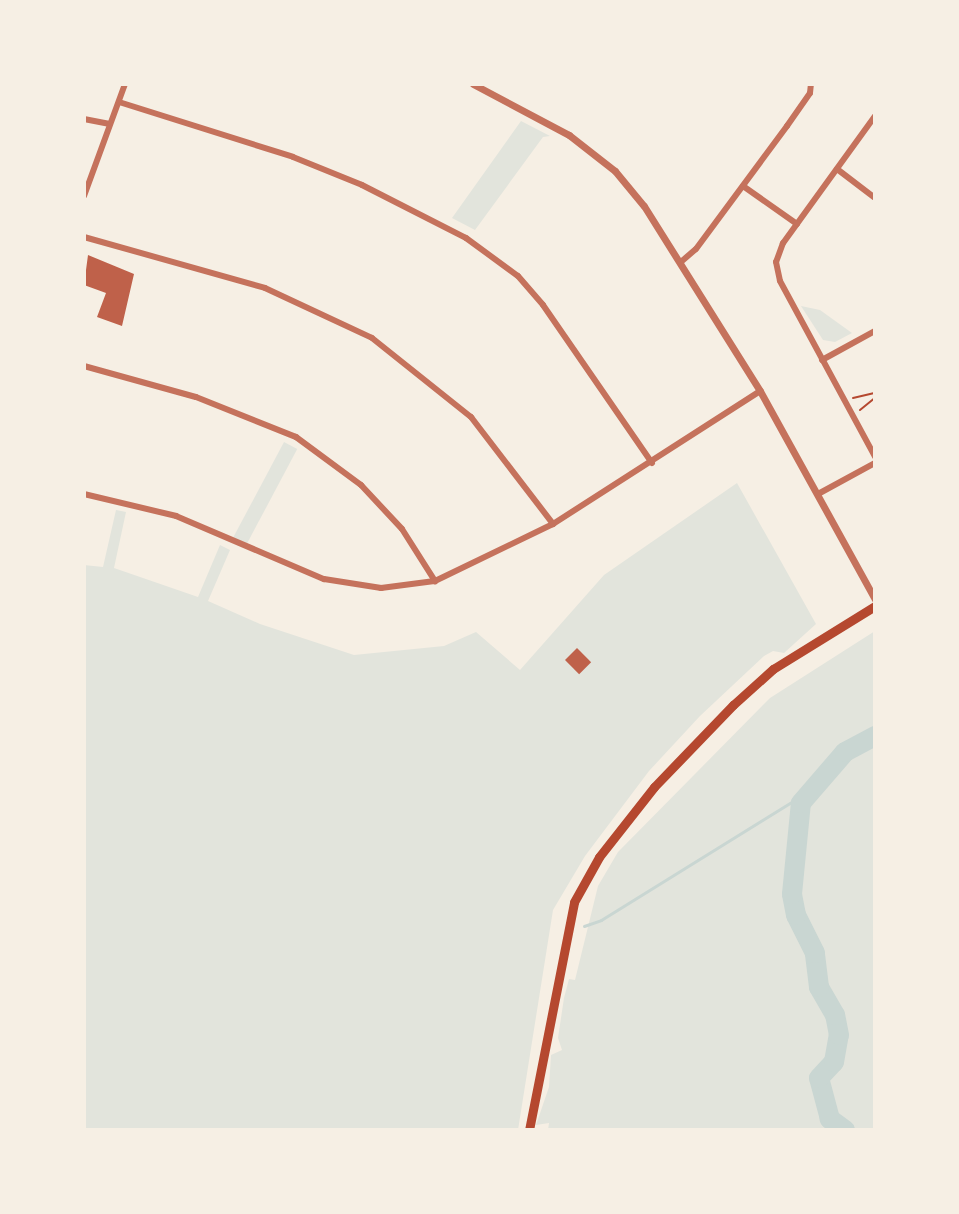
<!DOCTYPE html>
<style>
body{margin:0}
#map{position:relative;width:959px;height:1214px;overflow:hidden;background:#f6efe4;font-family:Commissioner,sans-serif}
div>[style]{position:absolute}
.green>*{inset:0;background:#e2e4dc;transform-origin:0 0}
.stream>*{height:3px;margin:-1.5px;padding:0 1.5px;transform-origin:1.5px;border-radius:1.5px;background:#c9d6d2}
.river>*{height:20px;margin:-10px;padding:0 10px;transform-origin:10px;border-radius:10px;background:#c9d6d2}
.building>*{inset:0;background:#bf614a;transform-origin:0 0}
.path>*{height:2px;margin:-1px;padding:0 1px;transform-origin:1px;border-radius:1px;background:#b5482f}
.minor>*{height:6px;margin:-3px;padding:0 3px;transform-origin:3px;border-radius:3px;background:#c5725c}
.tertiary>*{height:7px;margin:-3.5px;padding:0 3.5px;transform-origin:3.5px;border-radius:3.5px;background:#c5725c}
.primary>*{height:9px;margin:-4.5px;padding:0 4.5px;transform-origin:4.5px;border-radius:4.5px;background:#b5482f}
span{translate:-50% -50%;white-space:nowrap;text-align:center;line-height:1.15;-webkit-text-stroke:7px #f6efe4;paint-order:stroke}
.frame{position:absolute;inset:0;border:86px solid #f6efe4;pointer-events:none}
</style>
<div id="map">
<div class="green">
<div style="clip-path:polygon(521px 121px,550px 136px,543px 137px,475px 230px,452px 218px)"></div>
<div style="clip-path:polygon(801px 306px,820px 310px,852px 333px,835px 342px,823px 340px)"></div>
<div style="left:284px;top:442px;width:15px;height:108px;rotate:28deg"></div>
<div style="clip-path:polygon(737px 483px,816px 624px,784px 653px,773px 651px,764px 656px,700px 716px,649px 771px,585px 856px,553px 910px,518px 1130px,84px 1130px,84px 565px,103px 567px,116px 510px,126px 512px,114px 568px,198px 597px,220px 545px,230px 550px,208px 601px,260px 624px,354px 655px,444px 646px,476px 632px,520px 670px,604px 575px)"></div>
<div style="clip-path:polygon(875px 631px,875px 1130px,548px 1130px,549px 1123px,536px 1125px,549px 1087px,551px 1055px,562px 1050px,558px 1038px,564px 998px,569px 979px,575px 980px,598px 886px,618px 852px,770px 698px)"></div>
</div>
<div class="stream">
<div style="left:584px;top:926px;width:18px;rotate:-19deg"></div>
<div style="left:601px;top:920px;width:254px;rotate:-31.8deg"></div>
</div>
<div class="river">
<div style="left:845px;top:1130px;width:19px;rotate:-144deg"></div>
<div style="left:830px;top:1119px;width:42px;rotate:-105deg"></div>
<div style="left:819px;top:1078px;width:22px;rotate:-47deg"></div>
<div style="left:834px;top:1062px;width:27px;rotate:-80deg"></div>
<div style="left:839px;top:1035px;width:20px;rotate:-101deg"></div>
<div style="left:835px;top:1015px;width:32px;rotate:-120deg"></div>
<div style="left:819px;top:987px;width:34px;rotate:-97deg"></div>
<div style="left:815px;top:953px;width:42px;rotate:-116.6deg"></div>
<div style="left:796px;top:915px;width:21px;rotate:-101deg"></div>
<div style="left:792px;top:894px;width:91px;rotate:-84.4deg"></div>
<div style="left:801px;top:803px;width:67px;rotate:-49.2deg"></div>
<div style="left:845px;top:752px;width:34px;rotate:-28deg"></div>
</div>
<div class="building">
<div style="clip-path:polygon(88px 255px,134px 274px,122px 326px,97px 317px,106px 293px,84px 285px)"></div>
<div style="left:577px;top:648px;width:20px;height:17px;rotate:45deg"></div>
</div>
<div class="path">
<div style="left:853px;top:398px;width:23px;rotate:-13deg"></div>
<div style="left:860px;top:410px;width:19px;rotate:-39deg"></div>
</div>
<div class="minor">
<div style="left:119px;top:102px;width:182px;rotate:17.5deg"></div>
<div style="left:293px;top:157px;width:74px;rotate:22.1deg"></div>
<div style="left:362px;top:185px;width:117px;rotate:27deg"></div>
<div style="left:466px;top:238px;width:64px;rotate:36.2deg"></div>
<div style="left:518px;top:276px;width:38px;rotate:49deg"></div>
<div style="left:543px;top:305px;width:192px;rotate:55.4deg"></div>
<div style="left:875px;top:116px;width:157px;rotate:125.9deg"></div>
<div style="left:783px;top:243px;width:20px;rotate:110deg"></div>
<div style="left:776px;top:262px;width:19px;rotate:78deg"></div>
<div style="left:780px;top:281px;width:200px;rotate:61.6deg"></div>
<div style="left:84px;top:119px;width:25px;rotate:11deg"></div>
<div style="left:837px;top:169px;width:48px;rotate:37.3deg"></div>
<div style="left:743px;top:186px;width:66px;rotate:35.1deg"></div>
<div style="left:84px;top:196px;width:119px;rotate:-69.9deg"></div>
<div style="left:84px;top:237px;width:188px;rotate:15.7deg"></div>
<div style="left:265px;top:288px;width:118px;rotate:25deg"></div>
<div style="left:372px;top:338px;width:127px;rotate:38.6deg"></div>
<div style="left:471px;top:417px;width:135px;rotate:52.5deg"></div>
<div style="left:682px;top:261px;width:18px;rotate:-41deg"></div>
<div style="left:696px;top:249px;width:153px;rotate:-53.5deg"></div>
<div style="left:787px;top:126px;width:40px;rotate:-55.1deg"></div>
<div style="left:810px;top:93px;width:9px;rotate:-84deg"></div>
<div style="left:822px;top:360px;width:60px;rotate:-28.7deg"></div>
<div style="left:84px;top:366px;width:116px;rotate:15.5deg"></div>
<div style="left:196px;top:397px;width:108px;rotate:21.8deg"></div>
<div style="left:296px;top:437px;width:81px;rotate:36.4deg"></div>
<div style="left:361px;top:485px;width:60px;rotate:47deg"></div>
<div style="left:402px;top:529px;width:62px;rotate:57.6deg"></div>
<div style="left:84px;top:494px;width:95px;rotate:13.4deg"></div>
<div style="left:176px;top:516px;width:161px;rotate:23.1deg"></div>
<div style="left:324px;top:579px;width:58px;rotate:9deg"></div>
<div style="left:381px;top:588px;width:54px;rotate:-7.4deg"></div>
<div style="left:435px;top:581px;width:131px;rotate:-25.8deg"></div>
<div style="left:553px;top:524px;width:246px;rotate:-32.7deg"></div>
<div style="left:818px;top:494px;width:65px;rotate:-28.5deg"></div>
</div>
<div class="tertiary">
<div style="left:473px;top:84px;width:109px;rotate:28deg"></div>
<div style="left:569px;top:135px;width:58px;rotate:38deg"></div>
<div style="left:615px;top:171px;width:45px;rotate:50.4deg"></div>
<div style="left:644px;top:206px;width:218px;rotate:57.9deg"></div>
<div style="left:760px;top:391px;width:238px;rotate:61.1deg"></div>
</div>
<div class="primary">
<div style="left:529px;top:1130px;width:232px;rotate:-78.8deg"></div>
<div style="left:574px;top:902px;width:51px;rotate:-60.9deg"></div>
<div style="left:599px;top:857px;width:89px;rotate:-51.8deg"></div>
<div style="left:654px;top:787px;width:114px;rotate:-46.1deg"></div>
<div style="left:733px;top:705px;width:54px;rotate:-42deg"></div>
<div style="left:773px;top:669px;width:120px;rotate:-31.7deg"></div>
</div>
<div class="frame"></div>
</div>
